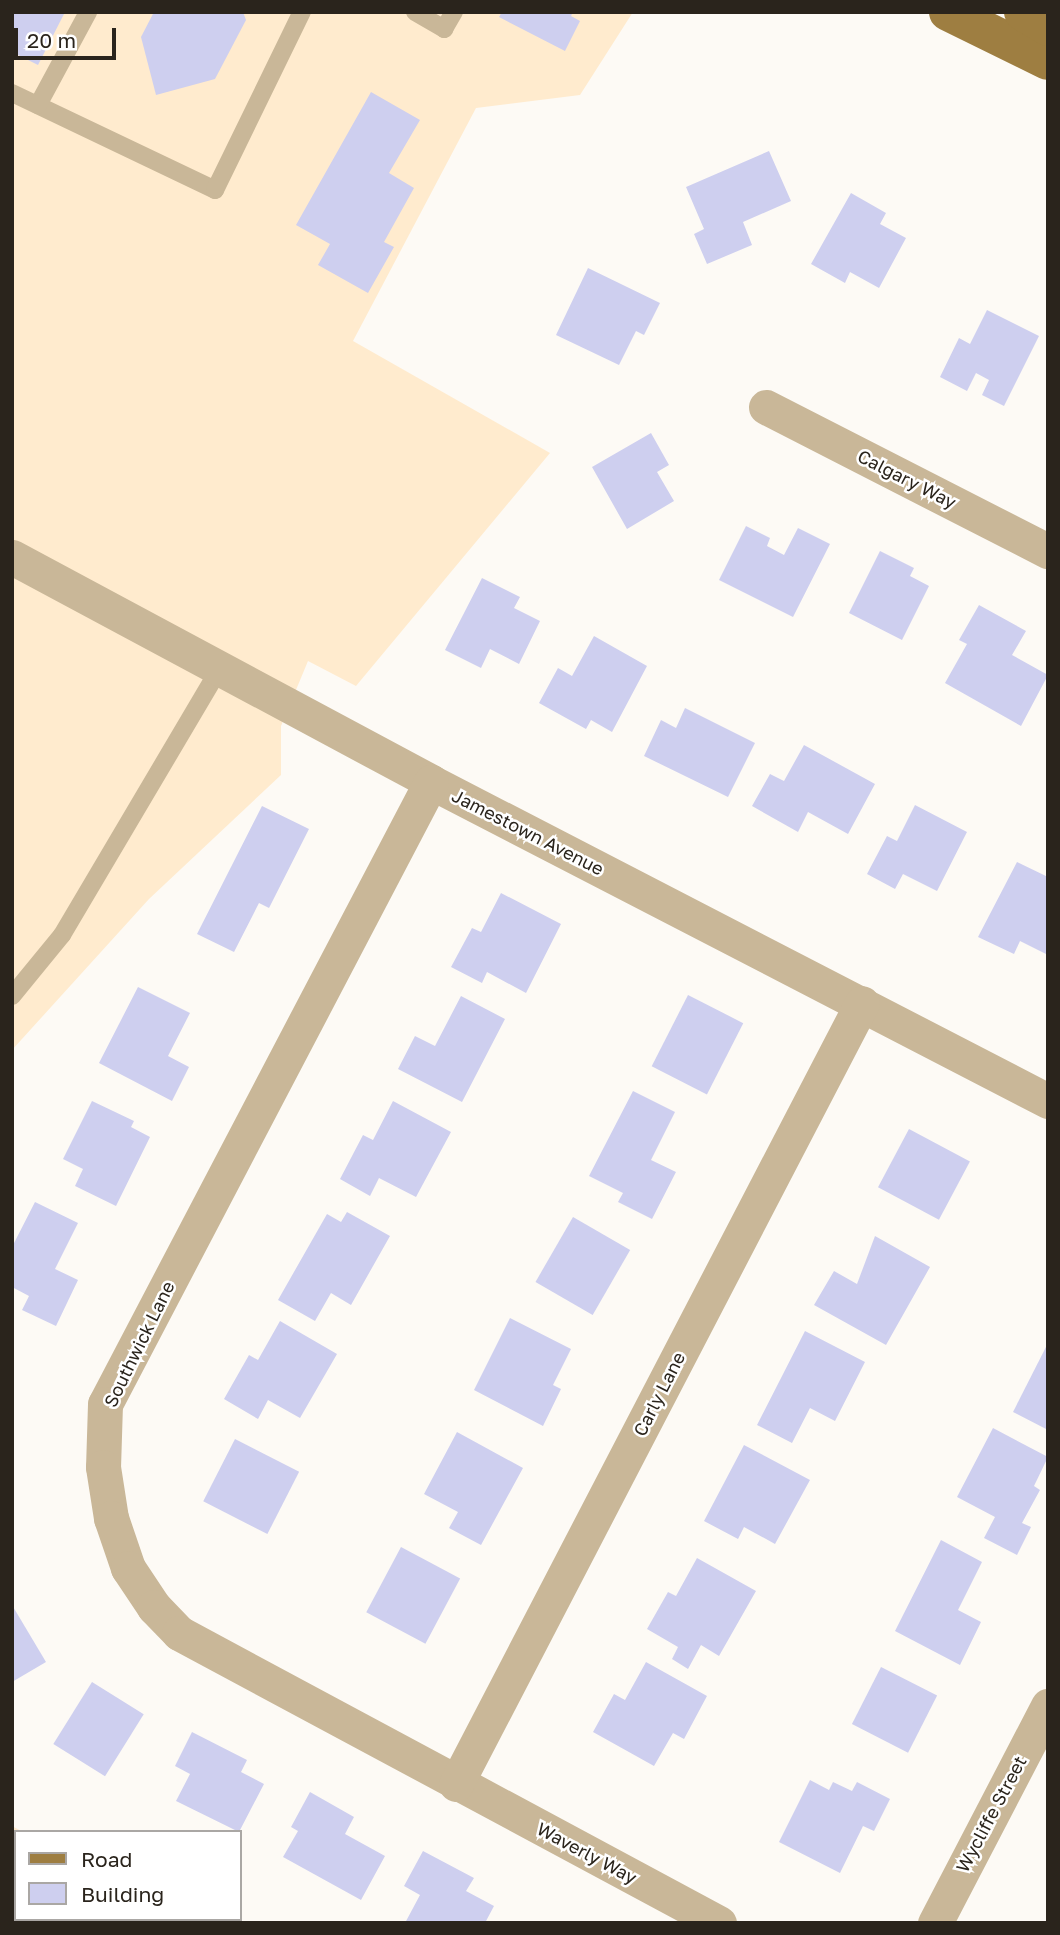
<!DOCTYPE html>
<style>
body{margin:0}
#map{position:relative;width:1060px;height:1935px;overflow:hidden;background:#fdfaf5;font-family:"Golos Text",sans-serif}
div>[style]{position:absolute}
.built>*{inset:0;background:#ffebce}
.building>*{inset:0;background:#cecfef;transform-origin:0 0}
.lane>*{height:18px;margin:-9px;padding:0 9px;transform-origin:9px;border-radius:9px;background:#c9b798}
.street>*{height:35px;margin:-17.5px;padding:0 17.5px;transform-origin:17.5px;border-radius:17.5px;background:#c9b798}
.primary>*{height:38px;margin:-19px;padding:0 19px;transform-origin:19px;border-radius:19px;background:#9e7e41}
span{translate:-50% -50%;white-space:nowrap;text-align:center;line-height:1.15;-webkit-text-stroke:5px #fff;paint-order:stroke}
.street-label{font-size:18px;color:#2a241c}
.frame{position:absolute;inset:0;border:14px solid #2a241c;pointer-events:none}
.legend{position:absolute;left:14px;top:1830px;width:228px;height:91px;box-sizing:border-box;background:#fff;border:2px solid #aaa7a4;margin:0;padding:9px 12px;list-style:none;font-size:21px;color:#2a241c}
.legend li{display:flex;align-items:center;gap:14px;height:35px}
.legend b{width:35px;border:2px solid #aaa7a4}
.scale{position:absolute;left:14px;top:28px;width:102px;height:32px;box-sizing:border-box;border:4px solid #2a241c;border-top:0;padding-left:9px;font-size:21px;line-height:24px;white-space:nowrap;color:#2a241c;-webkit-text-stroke:5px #fff;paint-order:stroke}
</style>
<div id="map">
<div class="built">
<div style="clip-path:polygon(12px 12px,633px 12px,580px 95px,476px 108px,353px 341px,550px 453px,356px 686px,308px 661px,281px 726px,281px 775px,149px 899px,12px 1050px)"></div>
<div style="clip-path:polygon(12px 1826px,23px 1832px,16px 1832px,16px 1919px,185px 1923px,12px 1923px)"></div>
</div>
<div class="building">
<div style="clip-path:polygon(14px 12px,65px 12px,38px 65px,12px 52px)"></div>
<div style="clip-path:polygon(154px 12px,243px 12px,246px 20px,215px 79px,156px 95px,141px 37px)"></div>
<div style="clip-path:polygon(502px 12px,573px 12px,571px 16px,580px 21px,565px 51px,499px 17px)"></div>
<div style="clip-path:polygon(371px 92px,420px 120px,389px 173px,414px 188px,384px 242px,394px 247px,368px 293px,318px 265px,330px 244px,296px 225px)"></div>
<div style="clip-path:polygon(769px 151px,791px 201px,743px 222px,752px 245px,707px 264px,694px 234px,704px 229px,686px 187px)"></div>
<div style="clip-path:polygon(851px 193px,886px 213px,880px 224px,906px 238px,879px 288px,850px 272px,845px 283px,811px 264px)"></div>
<div style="clip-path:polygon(588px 268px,660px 303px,644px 335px,636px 331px,619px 365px,556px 335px)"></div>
<div style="clip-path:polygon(987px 310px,1039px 336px,1004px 406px,982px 395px,989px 380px,976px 373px,967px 391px,940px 377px,959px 338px,970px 344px)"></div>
<div style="clip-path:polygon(651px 433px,669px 465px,657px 472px,674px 501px,627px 529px,592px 467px)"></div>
<div style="clip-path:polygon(746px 526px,770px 538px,767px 546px,784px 555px,798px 528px,830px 544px,793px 617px,719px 580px)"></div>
<div style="clip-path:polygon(880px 551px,914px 568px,910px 576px,929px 586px,902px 640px,849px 613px)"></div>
<div style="clip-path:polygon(482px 578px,520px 597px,514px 608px,540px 621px,519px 664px,490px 649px,481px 668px,445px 650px)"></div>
<div style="clip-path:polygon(979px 605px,1026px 631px,1012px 655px,1048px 675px,1021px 726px,945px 683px,967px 644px,959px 640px)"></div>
<div style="clip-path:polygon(594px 636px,647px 666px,612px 732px,591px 720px,586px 729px,539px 703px,558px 668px,572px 676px)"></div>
<div style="clip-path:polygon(685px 708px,755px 743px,728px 797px,644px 756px,661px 720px,676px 728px)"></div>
<div style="clip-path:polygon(804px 745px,875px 784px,848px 834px,808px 812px,798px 832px,752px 806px,770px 774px,784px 781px)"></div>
<div style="clip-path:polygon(915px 805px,967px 832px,937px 891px,903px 874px,895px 889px,867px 874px,887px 836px,897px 841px)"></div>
<div style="clip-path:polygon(262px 806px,309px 829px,269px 908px,259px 903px,234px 952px,197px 934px)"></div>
<div style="clip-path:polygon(1017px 862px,1048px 877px,1048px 955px,1020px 941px,1014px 954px,978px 937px)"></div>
<div style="clip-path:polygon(501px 893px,561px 924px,526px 993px,487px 972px,482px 983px,451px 967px,472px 928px,481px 932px)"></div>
<div style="clip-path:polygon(138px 987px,190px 1013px,168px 1056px,189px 1067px,172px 1101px,99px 1063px)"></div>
<div style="left:688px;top:995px;width:62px;height:80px;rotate:27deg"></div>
<div style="clip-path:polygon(461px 996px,505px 1019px,462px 1102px,398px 1069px,415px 1036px,435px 1046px)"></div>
<div style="clip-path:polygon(633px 1091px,675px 1112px,651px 1160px,676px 1172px,652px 1219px,618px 1202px,623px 1193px,589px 1176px)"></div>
<div style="clip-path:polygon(92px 1101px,134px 1121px,131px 1127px,150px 1137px,116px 1206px,75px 1186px,83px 1169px,63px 1159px)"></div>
<div style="clip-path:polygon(393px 1101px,451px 1132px,416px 1197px,379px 1178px,370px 1196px,340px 1179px,363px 1135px,373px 1140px)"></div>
<div style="left:909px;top:1129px;width:69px;height:66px;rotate:28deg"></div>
<div style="clip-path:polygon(35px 1202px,78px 1223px,55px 1269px,78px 1280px,56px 1326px,22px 1310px,29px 1296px,12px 1287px,12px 1247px)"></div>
<div style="clip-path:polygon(347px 1212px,390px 1236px,351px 1305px,331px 1293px,315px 1321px,278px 1300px,327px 1214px,341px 1222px)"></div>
<div style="left:573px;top:1217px;width:66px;height:75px;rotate:30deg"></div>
<div style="clip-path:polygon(875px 1236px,930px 1267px,886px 1345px,814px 1305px,834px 1271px,857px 1284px)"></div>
<div style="clip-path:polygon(510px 1318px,571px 1349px,553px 1385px,561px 1389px,543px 1426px,474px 1390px)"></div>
<div style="clip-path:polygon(280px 1321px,337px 1354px,300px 1418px,268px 1400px,258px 1419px,224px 1399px,249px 1355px,258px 1360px)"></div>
<div style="clip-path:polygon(805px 1331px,865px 1362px,835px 1421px,810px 1408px,792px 1443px,757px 1425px)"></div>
<div style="clip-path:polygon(1048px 1343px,1048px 1430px,1013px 1412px)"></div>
<div style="clip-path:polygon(993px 1428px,1048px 1457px,1034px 1486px,1040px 1490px,1022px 1523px,1031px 1527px,1017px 1555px,984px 1538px,995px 1517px,957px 1497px)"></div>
<div style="clip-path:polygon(457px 1432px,523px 1468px,481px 1545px,449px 1528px,458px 1512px,424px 1494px)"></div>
<div style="left:235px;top:1439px;width:72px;height:70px;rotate:27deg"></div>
<div style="clip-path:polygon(744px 1445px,810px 1480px,775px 1544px,744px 1527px,738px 1539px,704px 1521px)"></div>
<div style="clip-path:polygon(941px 1540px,982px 1562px,958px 1610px,981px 1622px,960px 1665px,895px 1631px)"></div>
<div style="left:401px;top:1547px;width:67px;height:74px;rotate:28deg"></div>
<div style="clip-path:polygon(697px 1558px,756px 1591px,719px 1656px,701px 1645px,688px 1669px,672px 1659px,678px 1647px,647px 1629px,668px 1592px,676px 1596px)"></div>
<div style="clip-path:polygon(12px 1605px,46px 1662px,12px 1682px)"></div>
<div style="clip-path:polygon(646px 1662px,707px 1696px,684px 1739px,673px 1733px,654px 1766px,593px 1732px,614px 1694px,625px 1700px)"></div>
<div style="left:881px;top:1667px;width:63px;height:64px;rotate:27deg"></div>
<div style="left:92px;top:1682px;width:61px;height:73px;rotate:32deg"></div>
<div style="clip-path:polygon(192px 1732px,247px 1760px,241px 1772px,264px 1784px,239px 1832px,176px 1801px,190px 1774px,175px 1766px)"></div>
<div style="clip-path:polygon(810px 1780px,829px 1790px,833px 1782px,852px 1791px,857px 1782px,890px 1799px,874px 1831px,863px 1826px,840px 1873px,779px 1842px)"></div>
<div style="clip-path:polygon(310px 1792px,354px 1817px,345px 1834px,385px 1856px,361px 1900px,283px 1857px,298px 1831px,291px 1827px)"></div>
<div style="clip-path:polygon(423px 1851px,474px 1878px,466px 1891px,494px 1906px,485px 1923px,405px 1923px,420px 1895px,404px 1886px)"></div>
</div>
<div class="lane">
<div style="left:415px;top:12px;width:34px;rotate:30deg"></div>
<div style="left:444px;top:29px;width:20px;rotate:-60deg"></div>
<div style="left:12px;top:93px;width:225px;rotate:25.5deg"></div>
<div style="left:215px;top:190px;width:198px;rotate:-64deg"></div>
<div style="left:38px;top:105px;width:106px;rotate:-61.7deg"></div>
<div style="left:12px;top:996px;width:79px;rotate:-50.7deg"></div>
<div style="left:62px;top:935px;width:310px;rotate:-59.4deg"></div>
</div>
<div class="street">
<div style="left:766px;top:407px;width:317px;rotate:27.1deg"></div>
<div style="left:12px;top:557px;width:476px;rotate:28.2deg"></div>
<div style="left:431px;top:782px;width:695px;rotate:27.34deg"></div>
<div style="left:431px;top:782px;width:702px;rotate:117.66deg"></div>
<div style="left:105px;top:1404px;width:63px;rotate:91.8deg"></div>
<div style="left:103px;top:1467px;width:52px;rotate:81.1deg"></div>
<div style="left:111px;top:1518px;width:53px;rotate:71.2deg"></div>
<div style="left:128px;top:1568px;width:47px;rotate:56.3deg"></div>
<div style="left:154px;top:1607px;width:36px;rotate:46deg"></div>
<div style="left:179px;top:1633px;width:613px;rotate:28.24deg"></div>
<div style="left:456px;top:1784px;width:880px;rotate:-62.53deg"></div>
<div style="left:935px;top:1923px;width:245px;rotate:-62.5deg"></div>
</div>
<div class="primary">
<div style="left:948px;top:12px;width:111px;rotate:26.1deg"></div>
<div style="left:1023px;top:12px;width:29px;rotate:31deg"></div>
</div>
<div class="street-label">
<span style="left:907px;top:479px;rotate:27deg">Calgary Way</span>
<span style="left:528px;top:832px;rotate:27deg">Jamestown Avenue</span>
<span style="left:139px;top:1344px;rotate:-64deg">Southwick Lane</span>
<span style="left:659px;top:1394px;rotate:-63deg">Carly Lane</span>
<span style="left:991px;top:1814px;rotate:-62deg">Wycliffe Street</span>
<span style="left:587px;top:1853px;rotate:28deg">Waverly Way</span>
</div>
<div class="frame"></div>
<ul class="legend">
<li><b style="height:9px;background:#9e7e41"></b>Road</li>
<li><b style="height:19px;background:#cecfef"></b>Building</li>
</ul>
<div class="scale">20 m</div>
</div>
